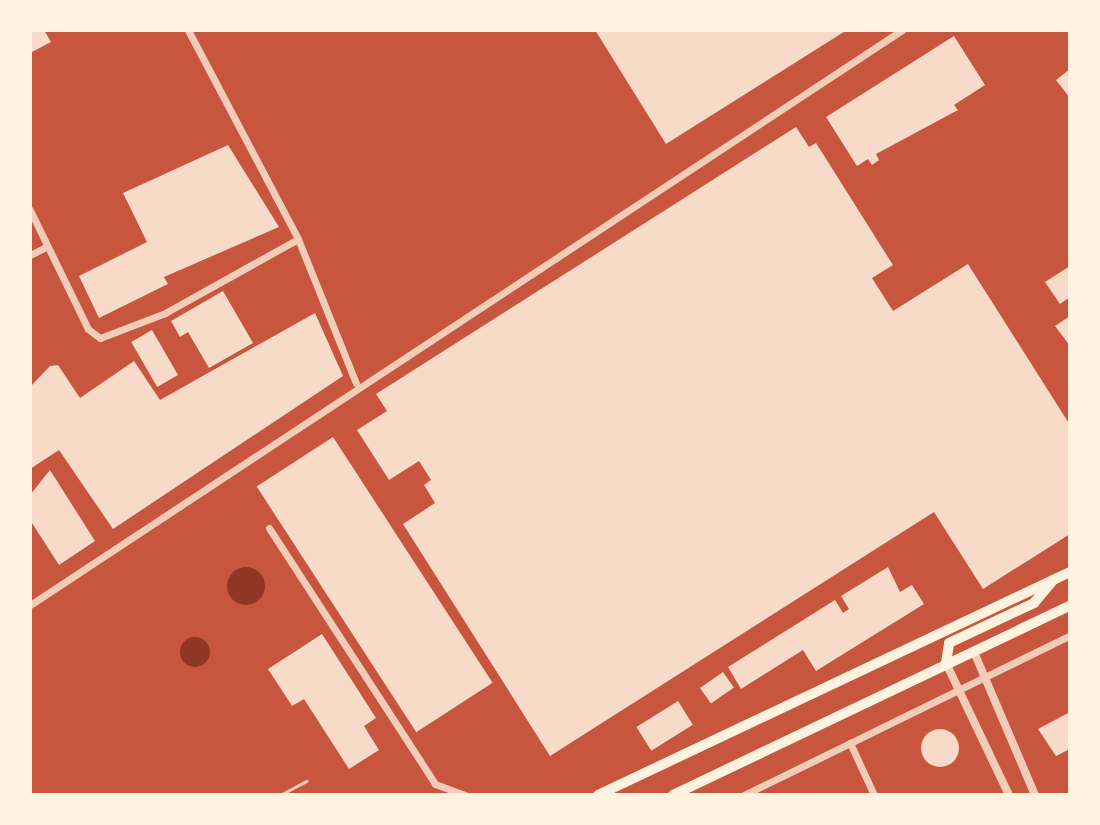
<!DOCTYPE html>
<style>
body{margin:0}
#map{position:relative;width:1100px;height:825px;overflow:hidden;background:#c8553d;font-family:Georgia,serif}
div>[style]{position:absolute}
.water>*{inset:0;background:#8f3625}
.round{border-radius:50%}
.building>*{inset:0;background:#f7dbc8;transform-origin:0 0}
.service>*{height:3px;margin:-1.5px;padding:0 1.5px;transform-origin:1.5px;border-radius:1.5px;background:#f1ccb7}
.minor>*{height:7px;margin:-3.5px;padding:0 3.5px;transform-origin:3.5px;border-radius:3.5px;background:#f1ccb7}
.tertiary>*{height:8px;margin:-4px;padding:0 4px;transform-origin:4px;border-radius:4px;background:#f1ccb7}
.primary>*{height:10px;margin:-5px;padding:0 5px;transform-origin:5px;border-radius:5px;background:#fff3e0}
span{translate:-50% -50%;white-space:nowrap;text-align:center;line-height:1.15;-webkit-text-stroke:6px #fff3e0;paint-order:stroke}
.frame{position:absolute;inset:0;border:32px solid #fff3e0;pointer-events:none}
</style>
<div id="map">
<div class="water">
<div class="round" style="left:227px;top:567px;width:38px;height:38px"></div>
<div class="round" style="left:180px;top:637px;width:30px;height:30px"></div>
</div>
<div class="building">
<div style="clip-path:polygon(30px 30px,44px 30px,51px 42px,30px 53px)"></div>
<div style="clip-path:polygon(595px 30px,847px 30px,666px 144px)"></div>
<div style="clip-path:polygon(954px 36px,985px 85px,954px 105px,958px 110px,876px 154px,879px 160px,872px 165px,868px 159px,857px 166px,826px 117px)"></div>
<div style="clip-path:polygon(1070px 69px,1070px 98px,1056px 80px)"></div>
<div style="clip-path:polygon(796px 127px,809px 147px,816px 143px,893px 265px,872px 278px,893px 311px,968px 264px,1070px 425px,1070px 534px,983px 589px,934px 512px,550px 756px,403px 524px,435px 503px,424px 485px,431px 480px,419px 461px,389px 480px,357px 430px,387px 411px,376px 394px)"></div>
<div style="clip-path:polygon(228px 145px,279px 227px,164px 277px,168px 284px,99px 318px,79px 276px,147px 242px,123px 193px)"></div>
<div style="clip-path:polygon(1070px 266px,1070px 297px,1060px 304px,1045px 282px)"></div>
<div style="clip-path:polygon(223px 291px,253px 343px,209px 368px,188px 332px,180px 337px,171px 321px)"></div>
<div style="clip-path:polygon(315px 313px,343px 376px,113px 529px,59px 450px,30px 469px,30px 387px,50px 366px,58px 365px,80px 398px,134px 361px,160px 400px)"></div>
<div style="clip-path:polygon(1070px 316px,1070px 346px,1055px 326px)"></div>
<div style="left:152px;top:330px;width:52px;height:24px;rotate:60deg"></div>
<div style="left:333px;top:437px;width:293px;height:91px;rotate:57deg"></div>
<div style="clip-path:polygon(50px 470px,95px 541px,59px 565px,30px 520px,30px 495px)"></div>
<div style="clip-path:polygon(888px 567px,900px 592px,912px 585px,924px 604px,816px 671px,803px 650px,741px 689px,728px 667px,835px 600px,843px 613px,849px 609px,841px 596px)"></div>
<div style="clip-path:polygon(322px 634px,376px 718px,364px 726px,379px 750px,349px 769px,304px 699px,292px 706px,268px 669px)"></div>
<div style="left:723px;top:672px;width:19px;height:28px;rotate:55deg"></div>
<div style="left:678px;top:701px;width:28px;height:49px;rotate:58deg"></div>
<div style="clip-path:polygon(1070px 712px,1070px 749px,1056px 756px,1038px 729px)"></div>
<div class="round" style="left:921px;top:729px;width:38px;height:38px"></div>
</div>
<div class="service">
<div style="left:280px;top:795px;width:30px;rotate:-28deg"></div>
</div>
<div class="minor">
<div style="left:188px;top:30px;width:236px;rotate:62.2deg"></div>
<div style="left:298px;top:239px;width:155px;rotate:68.1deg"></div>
<div style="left:30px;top:210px;width:132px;rotate:64deg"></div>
<div style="left:88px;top:329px;width:15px;rotate:37deg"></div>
<div style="left:100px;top:338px;width:70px;rotate:-21deg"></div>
<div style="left:165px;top:313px;width:152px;rotate:-29.1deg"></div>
<div style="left:30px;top:255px;width:18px;rotate:-27deg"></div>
<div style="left:269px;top:528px;width:305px;rotate:57deg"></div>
<div style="left:435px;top:784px;width:32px;rotate:20deg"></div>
<div style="left:30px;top:605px;width:1045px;rotate:-33.4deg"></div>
<div style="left:850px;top:743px;width:57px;rotate:65.2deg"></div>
<div style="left:744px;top:795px;width:363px;rotate:-26.1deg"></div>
</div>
<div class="tertiary">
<div style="left:974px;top:652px;width:155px;rotate:66.9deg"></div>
<div style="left:946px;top:663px;width:146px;rotate:64.5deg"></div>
</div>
<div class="primary">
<div style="left:946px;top:663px;width:20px;rotate:-81deg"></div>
<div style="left:949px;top:643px;width:94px;rotate:-25.2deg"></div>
<div style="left:1034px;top:603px;width:30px;rotate:-50deg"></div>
<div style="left:598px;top:795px;width:522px;rotate:-25.29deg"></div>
<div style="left:673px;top:795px;width:440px;rotate:-25.5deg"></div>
</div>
<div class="frame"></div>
</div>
